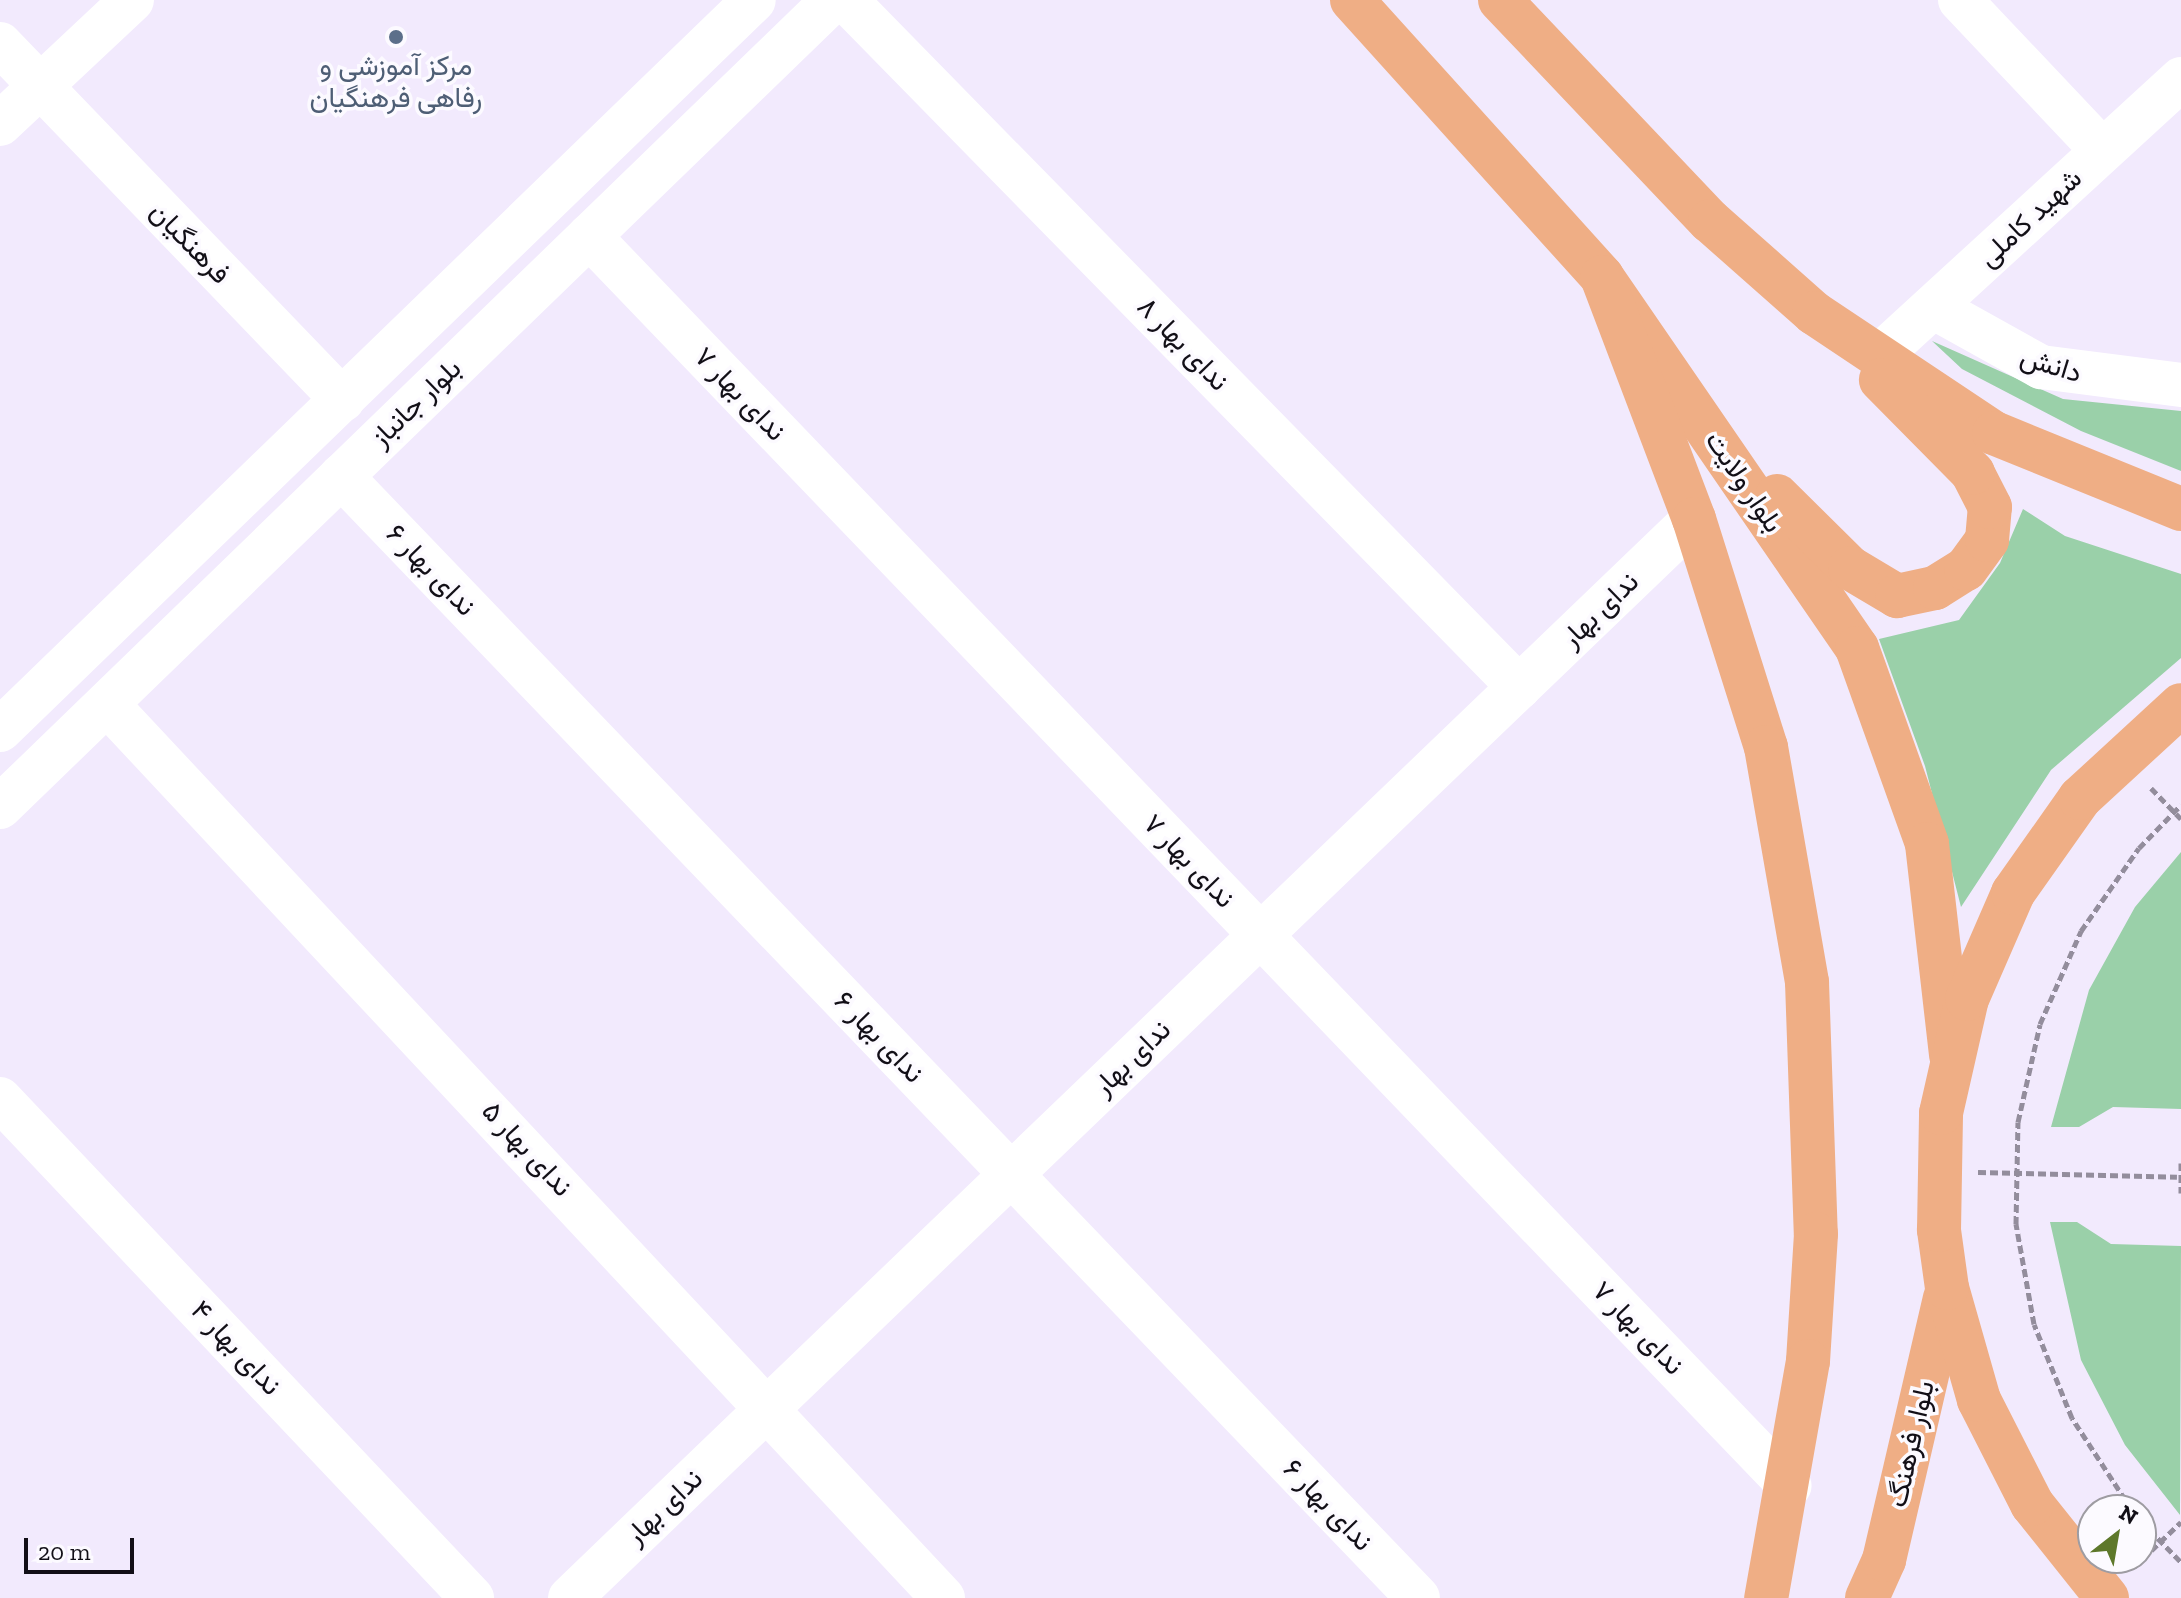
<!DOCTYPE html>
<meta charset="utf-8">
<style>
body{margin:0}
#map{position:relative;width:2181px;height:1598px;overflow:hidden;background:#f2eafd;font-family:"Zilla Slab",Vazirmatn,serif}
div>[style]{position:absolute}
.green>*{inset:0;background:#9ad0a9}
.path>*{height:5px;margin-top:-2.5px;transform-origin:0;background:repeating-linear-gradient(90deg,#938d9c 0 8px,transparent 0 12px)}
.minor>*{height:44px;margin:-22px;padding:0 22px;transform-origin:22px;border-radius:22px;background:#fff}
.major>*{height:44px;margin:-22px;padding:0 22px;transform-origin:22px;border-radius:22px;background:#efae85}
.dots>*{width:22px;height:22px;translate:-50% -50%;box-sizing:border-box;border:4px solid #fcfaff;border-radius:50%}
span{translate:-50% -50%;white-space:nowrap;text-align:center;line-height:1.15;-webkit-text-stroke:7px #fcfaff;paint-order:stroke}
.service-label{font-size:28px;color:#4e5e75}
.street-label{font-size:28px;color:#120f17}
.north{position:absolute;left:2077px;top:1494px;width:80px;height:80px;box-sizing:border-box;background:#fcfaff;border:2px solid #9e9ca2;border-radius:50%;rotate:31deg;font-size:22px;font-weight:700;line-height:32px;text-align:center;color:#120f17}
.north::after{content:'';display:block;margin:auto;width:28px;height:36px;background:#5e782b;clip-path:polygon(50% 0,100% 100%,50% 72%,0 100%)}
.scale{position:absolute;left:24px;top:1538px;width:110px;height:36px;box-sizing:border-box;border:4px solid #120f17;border-top:0;padding-left:10px;font-size:24px;line-height:28px;white-space:nowrap;color:#120f17;-webkit-text-stroke:6px #fcfaff;paint-order:stroke}
</style>
<div id="map">
<div class="green">
<div style="clip-path:polygon(1932px 341px,2063px 399px,2181px 411px,2181px 471px,2081px 431px,1962px 369px)"></div>
<div style="clip-path:polygon(2023px 509px,2065px 536px,2181px 574px,2181px 658px,2051px 770px,1961px 907px,1925px 766px,1879px 639px,1959px 620px,2000px 563px)"></div>
<div style="clip-path:polygon(2181px 852px,2181px 1109px,2113px 1107px,2079px 1127px,2051px 1127px,2089px 990px,2135px 907px)"></div>
<div style="clip-path:polygon(2050px 1222px,2077px 1222px,2111px 1244px,2181px 1246px,2180px 1515px,2125px 1445px,2081px 1360px)"></div>
</div>
<div class="path">
<div style="left:2151px;top:788px;width:43px;rotate:45.9deg"></div>
<div style="left:2181px;top:1163px;width:30px;rotate:90deg"></div>
<div style="left:1978px;top:1172px;width:199px;rotate:1.4deg"></div>
<div style="left:2132px;top:1510px;width:110px;rotate:-123.1deg"></div>
<div style="left:2072px;top:1418px;width:101px;rotate:-112deg"></div>
<div style="left:2034px;top:1324px;width:102px;rotate:-100.2deg"></div>
<div style="left:2016px;top:1224px;width:102px;rotate:-88.9deg"></div>
<div style="left:2018px;top:1122px;width:100px;rotate:-77.3deg"></div>
<div style="left:2040px;top:1024px;width:102px;rotate:-66.2deg"></div>
<div style="left:2081px;top:931px;width:101px;rotate:-55.1deg"></div>
<div style="left:2139px;top:848px;width:60px;rotate:-45.7deg"></div>
<div style="left:2141px;top:1521px;width:57px;rotate:45.7deg"></div>
<div style="left:2134px;top:1567px;width:65px;rotate:-43.8deg"></div>
</div>
<div class="minor">
<div style="left:846px;top:0;width:962px;rotate:45.59deg"></div>
<div style="left:1960px;top:0;width:207px;rotate:46.6deg"></div>
<div style="left:0;top:44px;width:494px;rotate:46.1deg"></div>
<div style="left:0;top:124px;width:181px;rotate:-43.2deg"></div>
<div style="left:589px;top:236px;width:1733px;rotate:46.15deg"></div>
<div style="left:1933px;top:307px;width:124px;rotate:29.1deg"></div>
<div style="left:2041px;top:367px;width:141px;rotate:7.3deg"></div>
<div style="left:1879px;top:356px;width:410px;rotate:-42.5deg"></div>
<div style="left:341px;top:476px;width:1555px;rotate:46.17deg"></div>
<div style="left:107px;top:704px;width:1224px;rotate:46.92deg"></div>
<div style="left:0;top:730px;width:1049px;rotate:-44.07deg"></div>
<div style="left:0;top:807px;width:1160px;rotate:-44.09deg"></div>
<div style="left:0;top:1099px;width:687px;rotate:46.59deg"></div>
<div style="left:570px;top:1598px;width:1558px;rotate:-43.83deg"></div>
</div>
<div class="major">
<div style="left:1352px;top:0;width:373px;rotate:47.9deg"></div>
<div style="left:1602px;top:277px;width:450px;rotate:55.5deg"></div>
<div style="left:1857px;top:648px;width:208px;rotate:70.3deg"></div>
<div style="left:1927px;top:844px;width:213px;rotate:83.5deg"></div>
<div style="left:1500px;top:0;width:305px;rotate:46.5deg"></div>
<div style="left:1710px;top:221px;width:139px;rotate:41.5deg"></div>
<div style="left:1814px;top:313px;width:216px;rotate:33.7deg"></div>
<div style="left:1994px;top:433px;width:202px;rotate:22.1deg"></div>
<div style="left:1602px;top:277px;width:259px;rotate:69.2deg"></div>
<div style="left:1694px;top:519px;width:239px;rotate:72.5deg"></div>
<div style="left:1766px;top:747px;width:239px;rotate:80.1deg"></div>
<div style="left:1807px;top:982px;width:252px;rotate:88deg"></div>
<div style="left:1816px;top:1234px;width:127px;rotate:93.6deg"></div>
<div style="left:1808px;top:1361px;width:241px;rotate:100deg"></div>
<div style="left:1777px;top:496px;width:103px;rotate:44.6deg"></div>
<div style="left:1850px;top:568px;width:55px;rotate:30.8deg"></div>
<div style="left:1897px;top:596px;width:39px;rotate:-12deg"></div>
<div style="left:1935px;top:588px;width:36px;rotate:-32deg"></div>
<div style="left:1966px;top:569px;width:36px;rotate:-54deg"></div>
<div style="left:1987px;top:540px;width:33px;rotate:-85deg"></div>
<div style="left:1990px;top:507px;width:38px;rotate:-117deg"></div>
<div style="left:1973px;top:473px;width:131px;rotate:-134.7deg"></div>
<div style="left:1867px;top:1598px;width:42px;rotate:-65.9deg"></div>
<div style="left:1884px;top:1560px;width:269px;rotate:-76.9deg"></div>
<div style="left:2107px;top:1598px;width:120px;rotate:-128.6deg"></div>
<div style="left:2032px;top:1504px;width:117px;rotate:-117deg"></div>
<div style="left:1979px;top:1400px;width:116px;rotate:-105.9deg"></div>
<div style="left:1947px;top:1288px;width:59px;rotate:-97.9deg"></div>
<div style="left:1939px;top:1230px;width:117px;rotate:-89deg"></div>
<div style="left:1941px;top:1113px;width:117px;rotate:-77.2deg"></div>
<div style="left:1967px;top:999px;width:116px;rotate:-66.5deg"></div>
<div style="left:2013px;top:893px;width:116px;rotate:-54.8deg"></div>
<div style="left:2080px;top:798px;width:137px;rotate:-42.6deg"></div>
</div>
<div class="dots">
<div style="left:396px;top:37px;background:#5c6f8a"></div>
</div>
<div class="service-label">
<span style="left:396px;top:82px">مرکز آموزشی و<br>رفاهی فرهنگیان</span>
</div>
<div class="street-label">
<span style="left:2030px;top:218px;rotate:-43deg">شهید کاملی</span>
<span style="left:190px;top:243px;rotate:46deg">فرهنگیان</span>
<span style="left:1183px;top:344px;rotate:46deg">ندای بهار ۸</span>
<span style="left:2051px;top:365px;rotate:17deg">دانش</span>
<span style="left:740px;top:394px;rotate:46deg">ندای بهار ۷</span>
<span style="left:416px;top:403px;rotate:-44deg">بلوار جانباز</span>
<span style="left:1744px;top:482px;rotate:56deg">بلوار ولایت</span>
<span style="left:431px;top:570px;rotate:46deg">ندای بهار ۶</span>
<span style="left:1600px;top:610px;rotate:-44deg">ندای بهار</span>
<span style="left:1189px;top:861px;rotate:46deg">ندای بهار ۷</span>
<span style="left:879px;top:1037px;rotate:46deg">ندای بهار ۶</span>
<span style="left:1132px;top:1058px;rotate:-44deg">ندای بهار</span>
<span style="left:527px;top:1149px;rotate:47deg">ندای بهار ۵</span>
<span style="left:1638px;top:1328px;rotate:46deg">ندای بهار ۷</span>
<span style="left:236px;top:1348px;rotate:47deg">ندای بهار ۴</span>
<span style="left:1911px;top:1444px;rotate:-77deg">بلوار فرهنگ</span>
<span style="left:1328px;top:1505px;rotate:46deg">ندای بهار ۶</span>
<span style="left:664px;top:1507px;rotate:-44deg">ندای بهار</span>
</div>
<div class="north">N</div>
<div class="scale">20 m</div>
</div>
